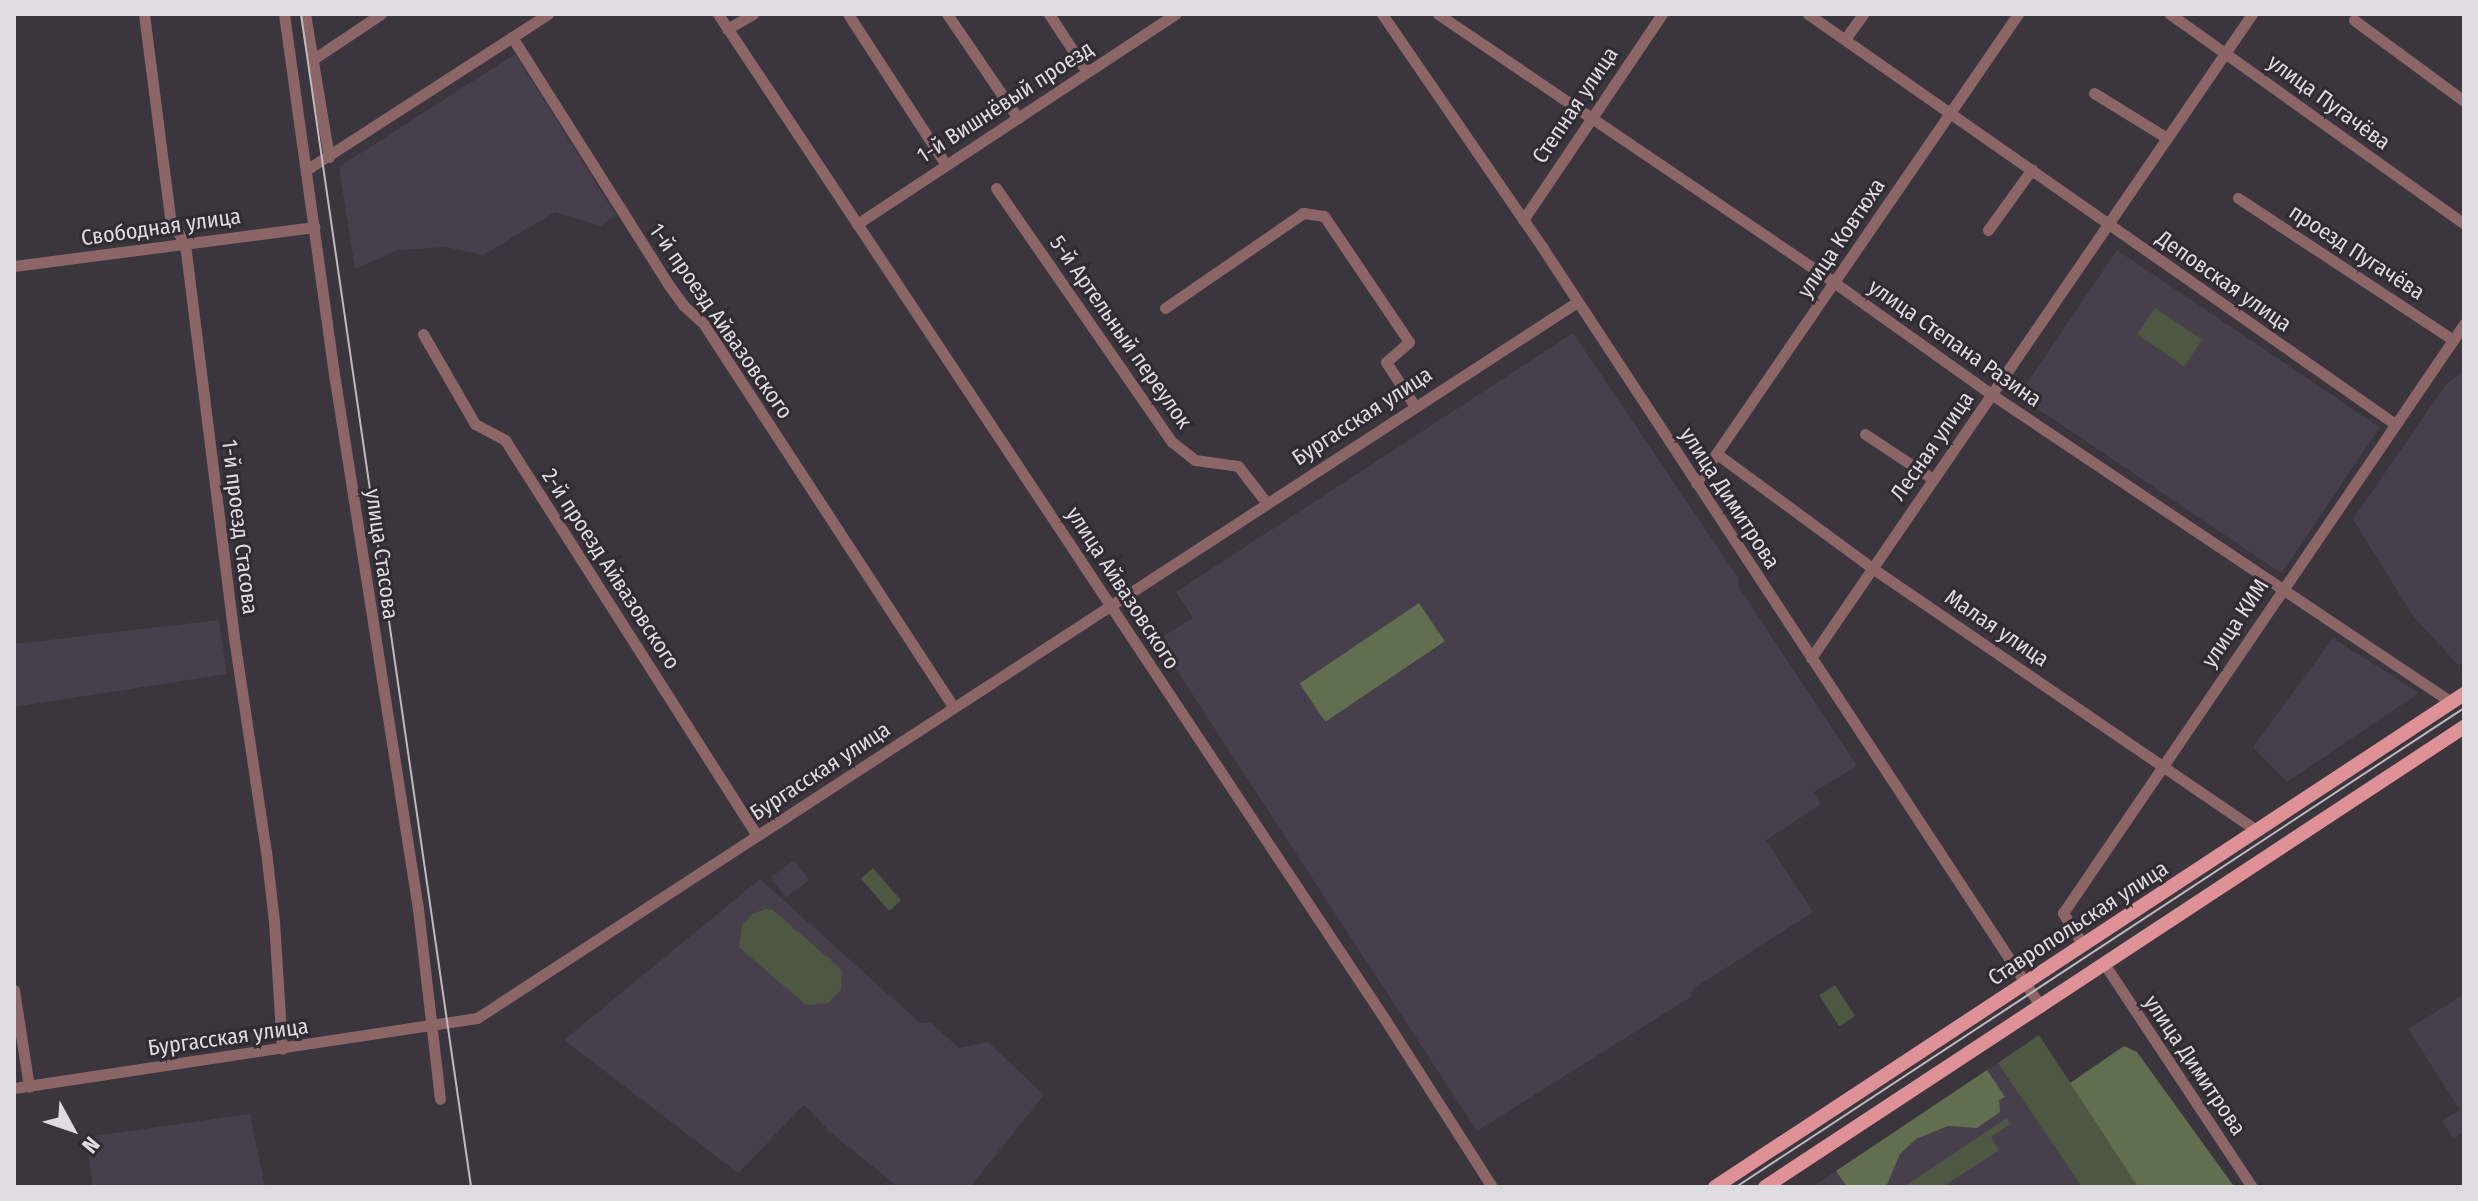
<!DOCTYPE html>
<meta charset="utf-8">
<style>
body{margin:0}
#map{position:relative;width:2478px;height:1201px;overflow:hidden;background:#3b353e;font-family:"Fira Sans Condensed",sans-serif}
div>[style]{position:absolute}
.built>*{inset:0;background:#483f4d;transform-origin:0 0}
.green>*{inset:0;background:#4e5742;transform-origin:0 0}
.forest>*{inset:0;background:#616e4f;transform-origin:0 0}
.minor>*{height:11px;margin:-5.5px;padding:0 5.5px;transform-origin:5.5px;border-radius:5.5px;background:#8c6667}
.major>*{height:14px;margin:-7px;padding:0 7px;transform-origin:7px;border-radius:7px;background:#de9295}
.tram>*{height:2px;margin:-1px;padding:0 1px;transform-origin:1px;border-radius:1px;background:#bdb9bf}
span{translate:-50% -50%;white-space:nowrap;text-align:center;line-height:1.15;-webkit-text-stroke:6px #312b34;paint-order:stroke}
.street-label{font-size:22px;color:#dfdce1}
.frame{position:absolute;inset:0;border:16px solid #dfdce1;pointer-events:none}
.north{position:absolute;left:32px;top:1089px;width:80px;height:80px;-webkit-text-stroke:6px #312b34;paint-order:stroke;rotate:130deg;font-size:22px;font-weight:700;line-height:32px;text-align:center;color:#dfdce1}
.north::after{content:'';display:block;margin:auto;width:28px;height:36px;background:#dfdce1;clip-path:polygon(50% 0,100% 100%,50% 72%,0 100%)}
</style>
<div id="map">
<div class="built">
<div style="clip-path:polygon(515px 54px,616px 215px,601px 226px,555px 212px,483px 255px,446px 247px,398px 250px,355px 269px,339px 167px)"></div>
<div style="left:2117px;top:250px;width:317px;height:176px;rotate:34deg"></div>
<div style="clip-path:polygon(1573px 333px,1739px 579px,1738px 586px,1857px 766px,1814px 792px,1821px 804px,1766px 840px,1813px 912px,1693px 989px,1691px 997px,1477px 1131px,1157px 640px,1193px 618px,1176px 592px)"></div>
<div style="clip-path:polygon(2464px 372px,2464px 663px,2458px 665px,2413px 616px,2353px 519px,2447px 383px)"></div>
<div style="clip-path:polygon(219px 620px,227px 674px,14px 707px,14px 644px)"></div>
<div style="clip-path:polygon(2333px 638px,2419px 693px,2287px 782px,2253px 747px)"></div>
<div style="left:794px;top:860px;width:25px;height:29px;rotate:53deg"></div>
<div style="clip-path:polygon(760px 879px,920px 1023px,930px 1022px,959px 1048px,988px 1042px,1044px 1095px,970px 1187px,898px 1187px,829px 1131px,804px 1105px,738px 1173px,564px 1040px)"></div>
<div style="clip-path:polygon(2464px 994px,2464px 1131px,2453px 1138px,2442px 1121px,2460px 1110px,2408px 1029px)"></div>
<div style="clip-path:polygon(2039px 1035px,2138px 1187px,1812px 1187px,1992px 1067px)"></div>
<div style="clip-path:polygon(250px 1114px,265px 1187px,93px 1187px,86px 1137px)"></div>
</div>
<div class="green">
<div style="left:2155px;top:308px;width:57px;height:32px;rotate:34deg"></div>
<div style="left:873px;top:868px;width:43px;height:16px;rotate:49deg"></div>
<div style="clip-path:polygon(765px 909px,773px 910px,842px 970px,841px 990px,828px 1003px,806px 1005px,739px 947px,742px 925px,752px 914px)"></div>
<div style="left:1835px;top:985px;width:37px;height:19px;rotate:57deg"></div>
<div style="clip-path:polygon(2039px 1035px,2138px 1187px,2082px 1187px,1998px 1063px)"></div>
<div style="clip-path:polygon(2007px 1118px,2010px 1124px,1991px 1137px,1999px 1150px,1942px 1187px,1904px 1187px)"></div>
</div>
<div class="forest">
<div style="left:1419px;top:603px;width:46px;height:144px;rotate:56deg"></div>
<div style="clip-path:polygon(2124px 1046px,2137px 1052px,2233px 1185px,2138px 1187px,2070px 1083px)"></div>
<div style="clip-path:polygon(1987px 1070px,2005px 1097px,1999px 1100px,2000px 1112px,1977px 1128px,1948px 1126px,1916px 1139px,1900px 1154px,1886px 1187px,1847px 1187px,1836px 1171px)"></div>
</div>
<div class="minor">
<div style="left:144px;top:14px;width:206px;rotate:82.7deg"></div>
<div style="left:170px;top:218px;width:30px;rotate:60deg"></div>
<div style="left:185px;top:244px;width:397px;rotate:82.9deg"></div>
<div style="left:234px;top:638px;width:215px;rotate:81.5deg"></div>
<div style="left:266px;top:851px;width:70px;rotate:83.5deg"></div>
<div style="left:274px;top:921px;width:128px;rotate:86.4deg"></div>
<div style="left:284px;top:14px;width:370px;rotate:82.1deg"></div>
<div style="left:335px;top:380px;width:535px;rotate:81.08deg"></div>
<div style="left:418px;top:909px;width:191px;rotate:83.4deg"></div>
<div style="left:305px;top:14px;width:145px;rotate:80.5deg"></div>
<div style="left:718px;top:14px;width:1208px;rotate:56.44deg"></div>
<div style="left:1386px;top:1021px;width:197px;rotate:57.4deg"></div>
<div style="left:848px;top:14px;width:180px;rotate:57deg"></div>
<div style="left:947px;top:14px;width:126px;rotate:55.7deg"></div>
<div style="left:1049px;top:14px;width:69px;rotate:56.8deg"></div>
<div style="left:1382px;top:14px;width:283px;rotate:55.5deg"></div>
<div style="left:1542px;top:247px;width:909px;rotate:56.71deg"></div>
<div style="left:1438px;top:14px;width:480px;rotate:34.1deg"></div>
<div style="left:1835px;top:283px;width:191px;rotate:35.4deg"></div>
<div style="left:1991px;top:394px;width:554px;rotate:33.8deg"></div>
<div style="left:1808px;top:14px;width:716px;rotate:34.93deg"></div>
<div style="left:2170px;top:14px;width:361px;rotate:35.5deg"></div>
<div style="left:2354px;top:20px;width:137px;rotate:36.4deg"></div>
<div style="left:727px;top:29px;width:30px;rotate:-30deg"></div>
<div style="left:512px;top:37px;width:292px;rotate:57.7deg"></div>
<div style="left:668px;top:284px;width:26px;rotate:54deg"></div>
<div style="left:683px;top:305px;width:27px;rotate:42deg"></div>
<div style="left:703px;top:323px;width:457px;rotate:56.9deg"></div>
<div style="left:1845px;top:39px;width:31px;rotate:-54deg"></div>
<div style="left:312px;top:60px;width:83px;rotate:-33.7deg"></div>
<div style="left:2094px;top:93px;width:86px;rotate:31.7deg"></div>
<div style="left:306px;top:170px;width:288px;rotate:-32.8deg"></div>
<div style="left:996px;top:188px;width:309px;rotate:55.3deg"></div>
<div style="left:1172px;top:442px;width:29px;rotate:38deg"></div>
<div style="left:1195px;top:460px;width:43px;rotate:7.9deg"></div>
<div style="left:1238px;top:466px;width:46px;rotate:52.1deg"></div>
<div style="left:2238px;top:198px;width:258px;rotate:33.4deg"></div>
<div style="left:1523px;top:220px;width:249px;rotate:-56deg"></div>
<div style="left:857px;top:224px;width:382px;rotate:-33.4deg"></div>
<div style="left:1988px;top:230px;width:75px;rotate:-54.2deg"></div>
<div style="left:14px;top:266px;width:303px;rotate:-7.4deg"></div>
<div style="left:1165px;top:308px;width:168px;rotate:-34.5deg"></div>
<div style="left:1303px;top:213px;width:21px;rotate:8deg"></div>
<div style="left:1324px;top:216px;width:152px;rotate:56deg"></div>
<div style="left:1409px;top:342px;width:30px;rotate:139deg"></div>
<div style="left:1386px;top:362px;width:51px;rotate:56.9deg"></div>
<div style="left:423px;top:334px;width:104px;rotate:60deg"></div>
<div style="left:475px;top:424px;width:34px;rotate:28deg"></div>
<div style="left:505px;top:440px;width:469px;rotate:57.5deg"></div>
<div style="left:1865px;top:434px;width:82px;rotate:33.5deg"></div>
<div style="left:1717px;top:454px;width:192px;rotate:36.3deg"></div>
<div style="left:1872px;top:568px;width:466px;rotate:34.3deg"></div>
<div style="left:1696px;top:483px;width:569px;rotate:-55.53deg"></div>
<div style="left:1811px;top:658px;width:781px;rotate:-55.6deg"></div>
<div style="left:2083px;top:945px;width:38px;rotate:-122deg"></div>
<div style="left:2063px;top:913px;width:713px;rotate:-55.75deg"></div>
<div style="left:2105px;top:965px;width:266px;rotate:56.5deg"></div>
<div style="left:14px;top:990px;width:98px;rotate:81.2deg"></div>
<div style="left:14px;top:1088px;width:468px;rotate:-8.6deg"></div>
<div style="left:477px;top:1018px;width:1312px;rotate:-33.06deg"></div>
</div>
<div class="major">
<div style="left:1715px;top:1187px;width:897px;rotate:-33.35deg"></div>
<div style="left:1765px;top:1187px;width:837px;rotate:-33.35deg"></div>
</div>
<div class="tram">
<div style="left:301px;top:14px;width:1185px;rotate:81.75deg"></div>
<div style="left:1736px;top:1187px;width:871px;rotate:-33.34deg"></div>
</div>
<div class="street-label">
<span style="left:1005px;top:102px;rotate:-33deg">1-й Вишнёвый проезд</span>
<span style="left:2329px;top:102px;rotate:36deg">улица Пугачёва</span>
<span style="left:1575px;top:105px;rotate:-56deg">Степная улица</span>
<span style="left:161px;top:227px;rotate:-8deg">Свободная улица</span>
<span style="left:1841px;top:238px;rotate:-56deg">улица Ковтюха</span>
<span style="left:2357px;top:252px;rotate:33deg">проезд Пугачёва</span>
<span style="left:2224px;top:281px;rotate:35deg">Деповская улица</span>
<span style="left:721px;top:321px;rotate:55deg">1-й проезд Айвазовского</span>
<span style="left:1121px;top:332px;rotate:55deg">5-й Артельный переулок</span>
<span style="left:1955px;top:343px;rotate:35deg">улица Степана Разина</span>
<span style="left:1362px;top:416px;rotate:-33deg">Бургасская улица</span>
<span style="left:1932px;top:446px;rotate:-55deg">Лесная улица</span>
<span style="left:1730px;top:498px;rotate:57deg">улица Димитрова</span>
<span style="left:240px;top:527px;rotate:83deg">1-й проезд Стасова</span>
<span style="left:382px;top:554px;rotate:82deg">улица Стасова</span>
<span style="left:611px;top:569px;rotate:57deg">2-й проезд Айвазовского</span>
<span style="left:1123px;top:588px;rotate:57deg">улица Айвазовского</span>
<span style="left:2235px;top:623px;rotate:-56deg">улица КИМ</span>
<span style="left:1997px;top:628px;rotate:34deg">Малая улица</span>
<span style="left:820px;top:771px;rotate:-33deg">Бургасская улица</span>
<span style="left:2078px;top:923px;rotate:-33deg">Ставропольская улица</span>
<span style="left:228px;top:1037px;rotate:-8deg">Бургасская улица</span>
<span style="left:2195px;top:1065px;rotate:56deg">улица Димитрова</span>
</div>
<div class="frame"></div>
<div class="north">N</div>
</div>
